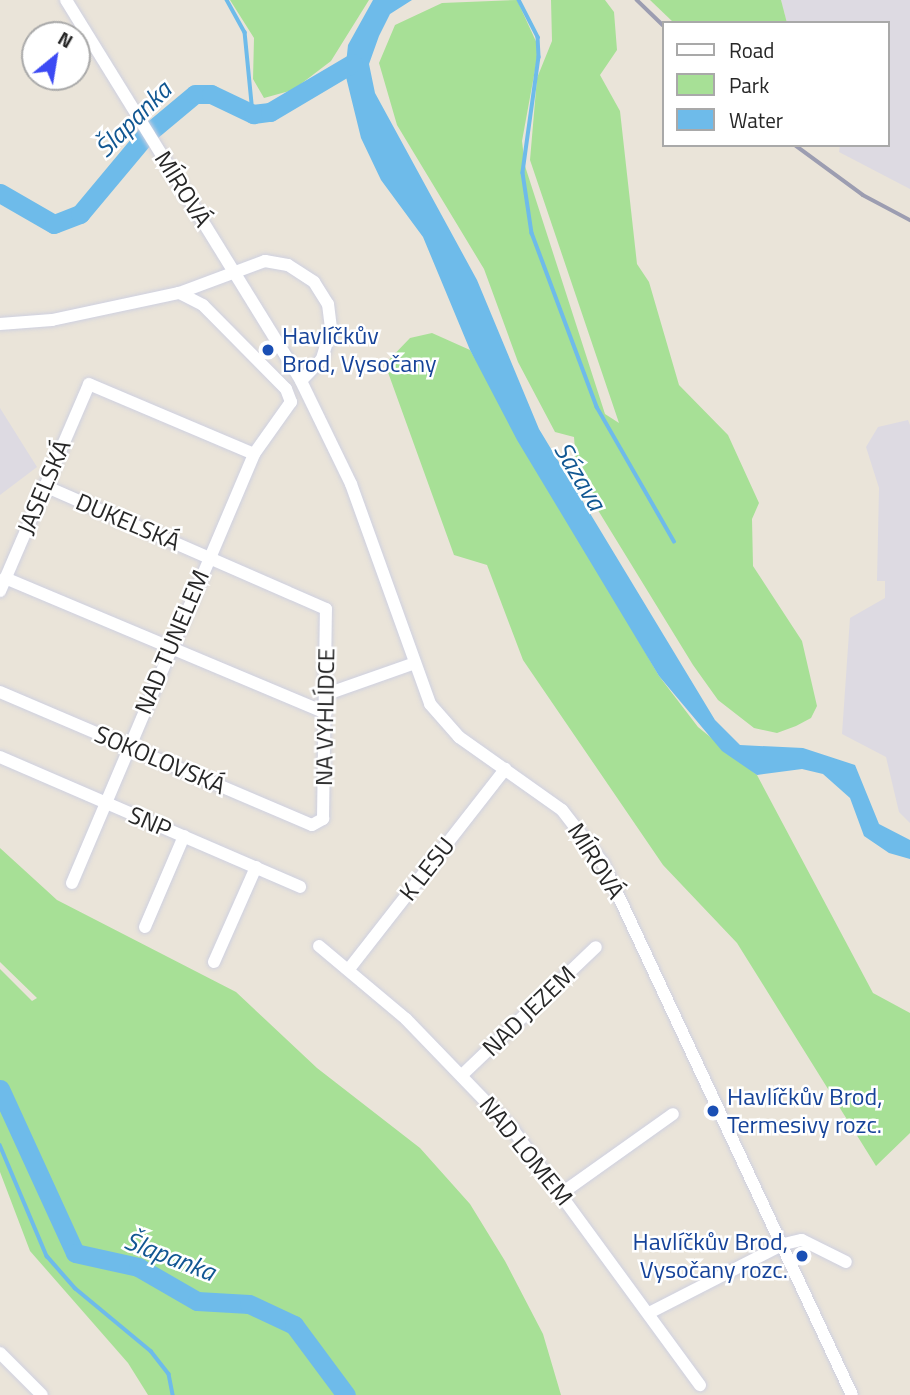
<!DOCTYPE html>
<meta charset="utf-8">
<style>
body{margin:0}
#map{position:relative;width:910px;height:1395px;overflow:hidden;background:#eae4d9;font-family:"Titillium Web",sans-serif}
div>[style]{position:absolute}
.industrial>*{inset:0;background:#dddae2}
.green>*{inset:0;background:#a7e096}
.water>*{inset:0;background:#6ebbea}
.stream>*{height:3.5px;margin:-1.75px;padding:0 1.75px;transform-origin:1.75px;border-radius:1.75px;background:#6ebbea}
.river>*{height:19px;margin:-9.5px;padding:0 9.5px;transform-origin:9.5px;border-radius:9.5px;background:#6ebbea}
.roads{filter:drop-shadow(0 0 2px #ced0e0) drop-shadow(0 0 2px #ced0e0)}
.minor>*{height:12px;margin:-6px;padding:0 6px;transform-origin:6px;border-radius:6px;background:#fff}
.rail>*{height:3.5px;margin:-1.75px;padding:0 1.75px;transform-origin:1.75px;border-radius:1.75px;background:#9c9db1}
.dots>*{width:19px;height:19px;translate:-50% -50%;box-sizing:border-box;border:4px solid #fff;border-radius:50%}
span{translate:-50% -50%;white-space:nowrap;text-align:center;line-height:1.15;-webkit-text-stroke:5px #fff;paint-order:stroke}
.street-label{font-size:24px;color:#272727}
.transit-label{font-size:24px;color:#164399}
.left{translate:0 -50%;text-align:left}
.right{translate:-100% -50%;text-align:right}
.water-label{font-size:26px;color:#115792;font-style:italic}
.legend{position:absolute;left:662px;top:21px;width:228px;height:126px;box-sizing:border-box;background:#fff;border:2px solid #a9a9a9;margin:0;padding:9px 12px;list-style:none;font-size:21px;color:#272727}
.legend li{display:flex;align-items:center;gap:14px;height:35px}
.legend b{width:35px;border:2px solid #a9a9a9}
.north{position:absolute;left:21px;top:21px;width:70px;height:70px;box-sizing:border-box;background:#fff;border:2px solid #a9a9a9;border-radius:50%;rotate:30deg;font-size:19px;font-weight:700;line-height:28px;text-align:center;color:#272727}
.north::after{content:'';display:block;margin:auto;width:24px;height:32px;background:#3c4af4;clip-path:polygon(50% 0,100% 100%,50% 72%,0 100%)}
</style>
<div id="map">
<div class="industrial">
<div style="clip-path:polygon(781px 0,910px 0,910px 189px,839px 152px,840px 145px,887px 145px,887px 23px,787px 23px)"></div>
<div style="clip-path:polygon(0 408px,37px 467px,0 495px)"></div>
<div style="clip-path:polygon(908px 420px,910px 425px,910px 823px,899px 812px,886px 757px,842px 734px,850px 618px,885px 598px,885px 581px,877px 581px,879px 488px,866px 447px,878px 427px)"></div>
</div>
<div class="green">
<div style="clip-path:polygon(369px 0,331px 61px,293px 90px,264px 98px,253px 79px,254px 38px,230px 0)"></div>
<div style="clip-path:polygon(517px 0,539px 48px,522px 141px,525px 166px,605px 414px,619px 423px,530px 160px,537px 78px,552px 41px,551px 0,605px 0,614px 12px,617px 50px,600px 75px,620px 111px,637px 264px,649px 282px,679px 385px,728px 435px,759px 503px,752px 519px,753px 566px,802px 641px,817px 706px,811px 718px,796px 726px,777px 733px,754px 728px,718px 700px,693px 665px,577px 476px,574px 437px,555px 432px,518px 362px,484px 269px,397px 125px,379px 63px,395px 25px,442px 3px)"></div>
<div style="clip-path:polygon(650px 0,781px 0,787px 23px,674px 23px)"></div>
<div style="clip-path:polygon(432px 333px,470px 350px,659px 676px,698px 727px,757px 775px,873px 993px,910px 1013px,910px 1133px,876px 1166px,737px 943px,663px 865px,523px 660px,487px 565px,454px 555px,385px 364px,410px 338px)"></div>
<div style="clip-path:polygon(0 848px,57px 900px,236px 992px,317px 1068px,420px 1148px,470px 1204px,505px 1261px,543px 1334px,561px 1395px,148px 1395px,128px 1363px,30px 1251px,0 1172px,0 969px,32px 1001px,37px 998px,0 962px)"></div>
</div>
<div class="water">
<div style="clip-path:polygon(373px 0,412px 0,390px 14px,379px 36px,369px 64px,375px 93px,477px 280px,539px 429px,715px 720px,740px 745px,803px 748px,855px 765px,879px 824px,910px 840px,910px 859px,889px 853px,864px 836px,850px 798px,823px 774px,802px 769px,757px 775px,722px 751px,659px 676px,517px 440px,470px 350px,423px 237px,381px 180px,361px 138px,345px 73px,348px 45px)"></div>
</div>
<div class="stream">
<div style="left:227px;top:0;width:37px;rotate:61deg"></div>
<div style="left:245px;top:32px;width:82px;rotate:84.4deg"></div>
<div style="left:519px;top:0;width:42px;rotate:62.8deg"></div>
<div style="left:538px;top:37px;width:20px;rotate:87deg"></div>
<div style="left:539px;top:57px;width:117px;rotate:97.9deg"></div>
<div style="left:523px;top:173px;width:61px;rotate:81.5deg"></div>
<div style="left:532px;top:233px;width:186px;rotate:69.5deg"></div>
<div style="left:597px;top:407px;width:155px;rotate:60.1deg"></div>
<div style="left:0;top:1145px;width:121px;rotate:67.1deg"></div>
<div style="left:47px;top:1256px;width:43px;rotate:48.8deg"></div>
<div style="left:75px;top:1288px;width:99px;rotate:39.7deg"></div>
<div style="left:151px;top:1351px;width:29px;rotate:52deg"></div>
<div style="left:169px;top:1374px;width:21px;rotate:79deg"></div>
</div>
<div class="river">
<div style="left:0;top:193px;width:62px;rotate:29.9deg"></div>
<div style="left:54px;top:224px;width:28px;rotate:-21deg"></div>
<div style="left:80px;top:214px;width:104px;rotate:-50.1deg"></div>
<div style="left:147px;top:134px;width:62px;rotate:-39.8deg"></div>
<div style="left:195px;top:94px;width:16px"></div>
<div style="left:211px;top:94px;width:47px;rotate:25.5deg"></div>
<div style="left:253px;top:114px;width:17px;rotate:-7deg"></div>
<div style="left:270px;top:112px;width:96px;rotate:-30.6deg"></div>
<div style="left:0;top:1089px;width:180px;rotate:65.4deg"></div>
<div style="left:75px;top:1253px;width:65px;rotate:12.5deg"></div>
<div style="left:138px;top:1267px;width:68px;rotate:30deg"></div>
<div style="left:197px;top:1301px;width:52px;rotate:3.3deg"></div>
<div style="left:249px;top:1304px;width:50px;rotate:25deg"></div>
<div style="left:294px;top:1325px;width:87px;rotate:53.4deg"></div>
</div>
<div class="roads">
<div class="minor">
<div style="left:66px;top:0;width:448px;rotate:58.3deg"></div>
<div style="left:301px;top:381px;width:114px;rotate:64.1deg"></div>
<div style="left:351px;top:484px;width:234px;rotate:70.2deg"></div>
<div style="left:430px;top:704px;width:44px;rotate:48.7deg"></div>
<div style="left:459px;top:737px;width:126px;rotate:35.3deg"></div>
<div style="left:562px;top:810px;width:67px;rotate:52.3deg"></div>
<div style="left:603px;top:863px;width:587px;rotate:64.92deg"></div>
<div style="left:0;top:324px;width:52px;rotate:-4.4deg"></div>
<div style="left:52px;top:320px;width:130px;rotate:-12deg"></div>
<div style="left:179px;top:293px;width:92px;rotate:-20.4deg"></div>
<div style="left:265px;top:261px;width:23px;rotate:10deg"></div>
<div style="left:288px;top:265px;width:31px;rotate:33deg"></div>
<div style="left:314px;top:282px;width:26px;rotate:58deg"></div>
<div style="left:328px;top:304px;width:25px;rotate:83deg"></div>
<div style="left:331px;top:329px;width:31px;rotate:107deg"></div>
<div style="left:322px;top:359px;width:30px;rotate:134deg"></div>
<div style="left:5px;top:578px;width:348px;rotate:22.8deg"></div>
<div style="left:0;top:591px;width:225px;rotate:-66.7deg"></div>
<div style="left:89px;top:384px;width:179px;rotate:23deg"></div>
<div style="left:0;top:692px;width:339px;rotate:23.1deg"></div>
<div style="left:312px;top:825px;width:13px;rotate:-29deg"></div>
<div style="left:323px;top:819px;width:210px;rotate:-89.2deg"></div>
<div style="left:326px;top:609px;width:307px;rotate:-156.4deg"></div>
<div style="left:327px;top:694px;width:90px;rotate:-19.4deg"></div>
<div style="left:0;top:757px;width:327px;rotate:23.4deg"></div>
<div style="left:72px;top:883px;width:466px;rotate:-67deg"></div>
<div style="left:254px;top:454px;width:64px;rotate:-54.6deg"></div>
<div style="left:291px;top:402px;width:14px;rotate:-111deg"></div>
<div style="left:286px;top:389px;width:118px;rotate:-134.7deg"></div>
<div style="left:203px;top:305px;width:27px;rotate:-153deg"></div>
<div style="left:145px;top:927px;width:99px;rotate:-66.8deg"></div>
<div style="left:319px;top:946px;width:114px;rotate:40deg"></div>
<div style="left:406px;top:1019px;width:156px;rotate:46deg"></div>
<div style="left:514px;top:1131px;width:315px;rotate:53.8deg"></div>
<div style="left:214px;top:962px;width:104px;rotate:-66.1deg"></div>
<div style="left:349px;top:969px;width:254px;rotate:-52deg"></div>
<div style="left:462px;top:1075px;width:185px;rotate:-43.7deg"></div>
<div style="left:562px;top:1193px;width:136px;rotate:-35.4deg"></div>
<div style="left:649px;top:1313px;width:152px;rotate:-27.1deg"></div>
<div style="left:784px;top:1244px;width:18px;rotate:-13deg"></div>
<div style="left:802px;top:1240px;width:49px;rotate:26.6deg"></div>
<div style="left:0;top:1353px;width:59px;rotate:45deg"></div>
</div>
</div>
<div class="rail">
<div style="left:637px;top:0;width:36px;rotate:44deg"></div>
<div style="left:795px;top:145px;width:84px;rotate:36.3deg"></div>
<div style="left:863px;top:195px;width:53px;rotate:28deg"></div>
</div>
<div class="dots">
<div style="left:268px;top:350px;background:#1a4fb4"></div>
<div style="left:713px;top:1111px;background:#1a4fb4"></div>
<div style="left:802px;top:1256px;background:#1a4fb4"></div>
</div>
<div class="street-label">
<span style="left:183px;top:189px;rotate:58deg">MÍROVÁ</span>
<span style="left:44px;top:487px;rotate:-67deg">JASELSKÁ</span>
<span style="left:128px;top:522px;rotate:23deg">DUKELSKÁ</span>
<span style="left:172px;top:642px;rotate:-67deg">NAD TUNELEM</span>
<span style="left:325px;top:717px;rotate:-89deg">NA VYHLÍDCE</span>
<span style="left:160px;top:760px;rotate:23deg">SOKOLOVSKÁ</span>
<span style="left:150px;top:822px;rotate:23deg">SNP</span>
<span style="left:596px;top:861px;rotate:58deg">MÍROVÁ</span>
<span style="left:427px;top:869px;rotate:-52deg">K LESU</span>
<span style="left:529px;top:1011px;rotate:-44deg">NAD JEZEM</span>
<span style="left:526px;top:1151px;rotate:51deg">NAD LOMEM</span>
</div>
<div class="transit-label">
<span class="left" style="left:282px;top:350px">Havlíčkův<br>Brod, Vysočany</span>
<span class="left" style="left:727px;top:1111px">Havlíčkův Brod,<br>Termesivy rozc.</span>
<span class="right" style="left:788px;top:1256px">Havlíčkův Brod,<br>Vysočany rozc.</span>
</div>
<div class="water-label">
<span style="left:133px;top:119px;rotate:-45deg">Šlapanka</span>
<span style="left:580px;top:476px;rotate:59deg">Sázava</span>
<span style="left:170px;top:1256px;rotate:21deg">Šlapanka</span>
</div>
<ul class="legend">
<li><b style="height:9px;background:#fff"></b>Road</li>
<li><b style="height:19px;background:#a7e096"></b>Park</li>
<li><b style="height:19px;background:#6ebbea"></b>Water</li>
</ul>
<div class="north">N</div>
</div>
